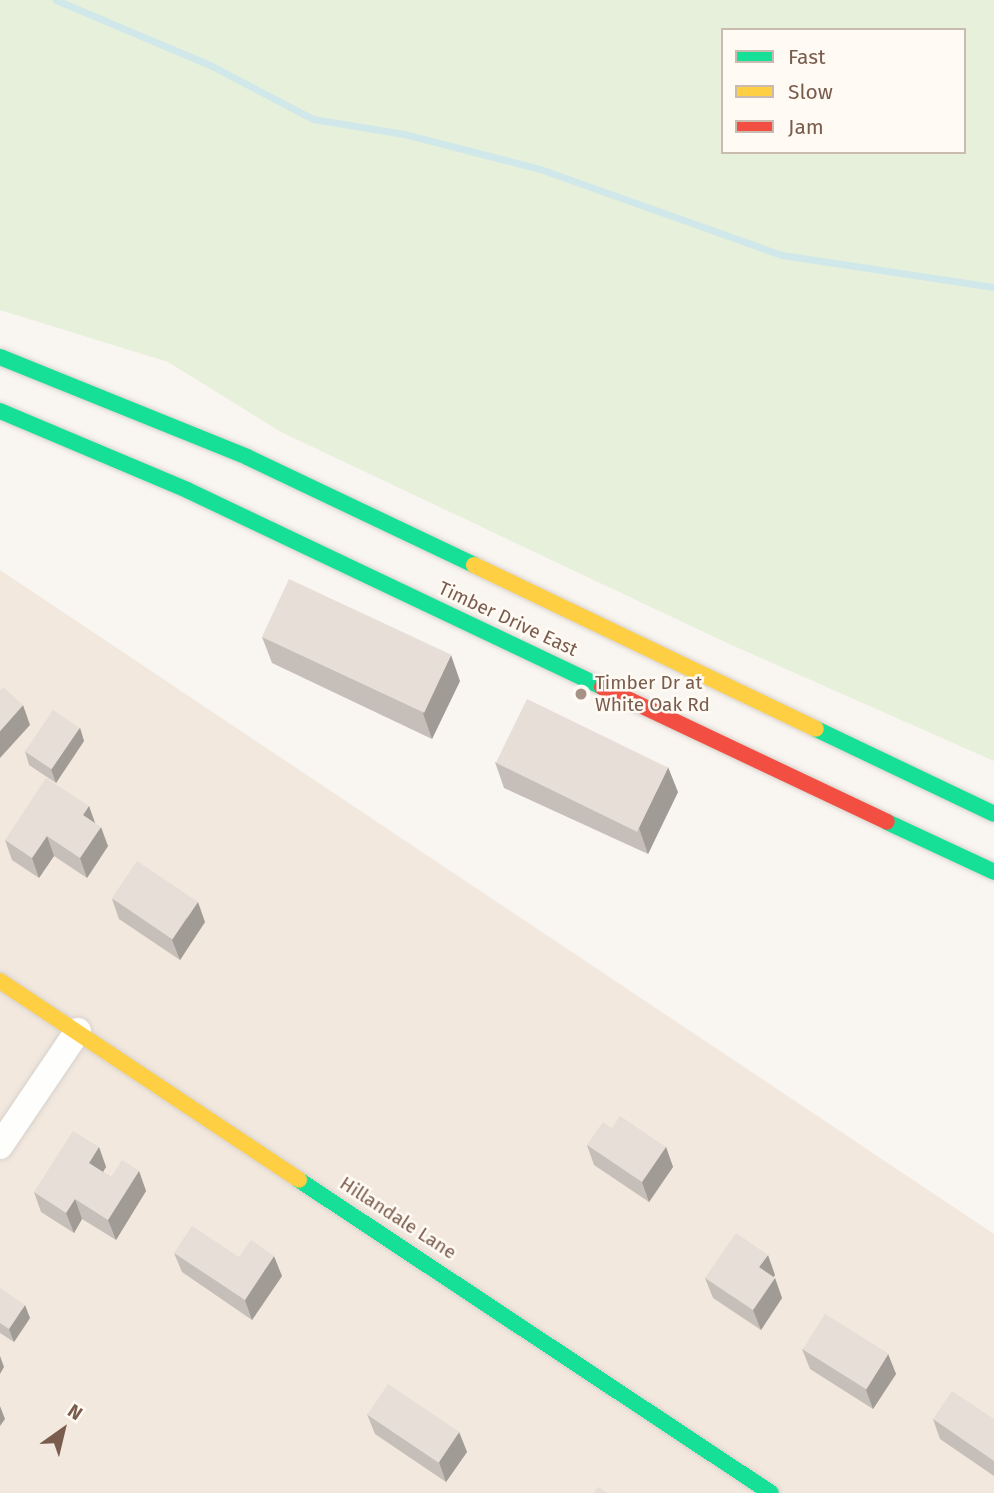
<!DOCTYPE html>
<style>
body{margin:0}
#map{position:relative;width:994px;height:1493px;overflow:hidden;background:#f9f5f0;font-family:"Fira Sans",sans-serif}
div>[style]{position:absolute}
.residential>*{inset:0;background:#f2e8de}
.green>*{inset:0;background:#e7f0db}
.stream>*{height:7px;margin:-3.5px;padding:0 3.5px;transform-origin:3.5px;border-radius:3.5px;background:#d0e8ea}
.roads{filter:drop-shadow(0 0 2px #d7d1cb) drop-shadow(0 0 2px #d7d1cb)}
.street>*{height:26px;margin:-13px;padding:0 13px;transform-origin:13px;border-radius:13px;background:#fefefd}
.fast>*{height:16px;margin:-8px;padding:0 8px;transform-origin:8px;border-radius:8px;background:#16e098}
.slow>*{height:16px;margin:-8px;padding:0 8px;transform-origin:8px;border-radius:8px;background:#ffcf43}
.jam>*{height:16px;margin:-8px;padding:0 8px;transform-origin:8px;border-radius:8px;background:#f24e42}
.wall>*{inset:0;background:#c6bfb9}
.shaded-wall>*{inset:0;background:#a19b96}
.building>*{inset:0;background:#e6ded7;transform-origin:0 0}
.dots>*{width:19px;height:19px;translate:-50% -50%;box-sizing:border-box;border:4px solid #fffaf3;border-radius:50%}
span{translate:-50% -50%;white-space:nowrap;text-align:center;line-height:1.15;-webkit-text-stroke:5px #fffaf3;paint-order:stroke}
.street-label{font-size:19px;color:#7a5c4d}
.poi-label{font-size:19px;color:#7a5c4d}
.left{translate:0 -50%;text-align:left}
.legend{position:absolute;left:721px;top:28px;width:245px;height:126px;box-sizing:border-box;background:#fffaf3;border:2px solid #cabbb1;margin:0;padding:9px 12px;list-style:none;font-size:21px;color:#7a5c4d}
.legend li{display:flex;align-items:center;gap:14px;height:35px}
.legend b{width:35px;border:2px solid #cabbb1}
.north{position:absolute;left:28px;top:1395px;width:70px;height:70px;-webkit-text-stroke:5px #fffaf3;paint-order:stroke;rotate:34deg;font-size:19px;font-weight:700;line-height:28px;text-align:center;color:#7a5c4d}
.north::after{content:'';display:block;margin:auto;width:24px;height:32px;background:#7a5c4d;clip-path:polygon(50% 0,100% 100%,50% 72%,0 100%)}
</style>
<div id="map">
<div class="residential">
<div style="clip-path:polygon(0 570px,994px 1234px,994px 1493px,0 1493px)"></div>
</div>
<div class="green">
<div style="clip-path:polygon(evenodd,0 0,994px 0,994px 761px,727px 643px,281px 432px,168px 362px,0 310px,0 0,723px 30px,964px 30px,964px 152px,723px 152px,723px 30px)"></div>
</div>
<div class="stream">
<div style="left:56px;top:0;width:167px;rotate:22.9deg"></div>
<div style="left:210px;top:65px;width:116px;rotate:27.7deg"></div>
<div style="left:313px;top:119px;width:92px;rotate:9.4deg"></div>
<div style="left:404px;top:134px;width:140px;rotate:14.4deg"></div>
<div style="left:540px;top:169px;width:257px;rotate:19.6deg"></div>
<div style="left:782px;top:255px;width:214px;rotate:8.6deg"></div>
</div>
<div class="roads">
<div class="street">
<div style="left:0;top:1146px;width:139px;rotate:-55.9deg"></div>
</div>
<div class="fast">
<div style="left:0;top:357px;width:266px;rotate:22deg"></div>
<div style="left:247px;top:457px;width:251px;rotate:25.4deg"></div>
<div style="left:0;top:411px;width:203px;rotate:22.9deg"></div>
<div style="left:187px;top:490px;width:459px;rotate:25.4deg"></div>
<div style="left:816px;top:729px;width:197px;rotate:25.5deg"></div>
<div style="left:887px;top:822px;width:118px;rotate:25deg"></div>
<div style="left:299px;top:1180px;width:566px;rotate:33.55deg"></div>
</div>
<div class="slow">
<div style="left:474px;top:565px;width:379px;rotate:25.6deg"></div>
<div style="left:0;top:981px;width:359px;rotate:33.6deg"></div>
</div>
<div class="jam">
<div style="left:602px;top:687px;width:315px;rotate:25.3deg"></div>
</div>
</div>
<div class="wall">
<div style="clip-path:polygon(262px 637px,460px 681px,432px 739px,272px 663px)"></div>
<div style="clip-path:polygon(80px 728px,84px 741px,56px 783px,29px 765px,25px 751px)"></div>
<div style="clip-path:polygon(495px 762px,678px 792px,648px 854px,504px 788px)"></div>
<div style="clip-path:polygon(89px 806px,95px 823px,108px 846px,87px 878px,54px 856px,39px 878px,12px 860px,5px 840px)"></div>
<div style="clip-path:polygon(112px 899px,205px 922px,180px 960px,119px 919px)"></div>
<div style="clip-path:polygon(612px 1128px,666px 1147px,673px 1167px,649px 1202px,594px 1165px,587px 1145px)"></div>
<div style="clip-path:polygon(99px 1147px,106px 1167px,103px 1172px,111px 1177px,139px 1171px,146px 1191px,116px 1240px,82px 1219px,74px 1233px,41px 1212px,34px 1192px)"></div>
<div style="clip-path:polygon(174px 1253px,239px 1257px,282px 1276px,252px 1320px,182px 1272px)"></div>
<div style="clip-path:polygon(775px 1275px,773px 1277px,775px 1278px,782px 1298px,761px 1330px,713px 1298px,705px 1278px)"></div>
<div style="clip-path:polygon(0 1288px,30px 1318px,14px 1342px,0 1333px)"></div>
<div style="clip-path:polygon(802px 1349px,888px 1354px,896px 1374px,873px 1409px,810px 1369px)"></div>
<div style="clip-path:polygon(367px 1414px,459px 1432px,467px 1452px,446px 1482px,375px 1434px)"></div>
<div style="clip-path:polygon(933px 1419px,994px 1419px,994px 1476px,940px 1439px)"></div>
</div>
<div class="shaded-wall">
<div style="clip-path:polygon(451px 655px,460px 681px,432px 739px,423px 713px)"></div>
<div style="clip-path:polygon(23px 705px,30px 725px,0 758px,0 731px)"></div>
<div style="clip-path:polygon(80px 728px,84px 741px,56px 783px,51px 769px)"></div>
<div style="clip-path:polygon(668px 767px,678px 792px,648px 854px,639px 828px)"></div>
<div style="clip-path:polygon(89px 806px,96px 826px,83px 815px)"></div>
<div style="clip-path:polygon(101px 827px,108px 846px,87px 878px,80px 858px)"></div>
<div style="clip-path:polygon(47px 836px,54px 856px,39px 878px,32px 858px)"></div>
<div style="clip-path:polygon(198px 902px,205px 922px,180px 960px,172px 940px)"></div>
<div style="clip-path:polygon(99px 1147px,106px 1167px,96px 1183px,89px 1163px)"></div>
<div style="clip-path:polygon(666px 1147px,673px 1167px,649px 1202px,642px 1182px)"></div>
<div style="clip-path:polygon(139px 1171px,146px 1191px,116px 1240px,108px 1220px)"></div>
<div style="clip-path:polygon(75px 1199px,82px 1219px,74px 1233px,66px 1213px)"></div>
<div style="clip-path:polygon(768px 1255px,775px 1275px,766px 1287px,759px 1267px)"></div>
<div style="clip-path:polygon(274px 1256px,282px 1276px,252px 1320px,245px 1300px)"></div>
<div style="clip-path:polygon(775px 1278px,782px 1298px,761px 1330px,753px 1310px)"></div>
<div style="clip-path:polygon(25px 1305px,30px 1318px,14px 1342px,9px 1329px)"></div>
<div style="clip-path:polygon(888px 1354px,896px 1374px,873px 1409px,866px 1390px)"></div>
<div style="clip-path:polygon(0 1356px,4px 1367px,0 1374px)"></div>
<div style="clip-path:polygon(0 1406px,5px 1419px,0 1426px)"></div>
<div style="clip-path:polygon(459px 1432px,467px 1452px,446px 1482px,439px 1462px)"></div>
</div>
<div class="building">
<div style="left:289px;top:579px;width:179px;height:64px;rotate:25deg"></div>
<div style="clip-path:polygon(3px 687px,23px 705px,0 731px,0 691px)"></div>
<div style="left:527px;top:699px;width:157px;height:71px;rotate:26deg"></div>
<div style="left:53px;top:710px;width:32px;height:50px;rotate:34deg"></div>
<div style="clip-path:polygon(46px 778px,89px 806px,83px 815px,101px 827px,80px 858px,47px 836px,32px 858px,5px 840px)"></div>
<div style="left:137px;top:861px;width:73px;height:45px;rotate:34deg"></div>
<div style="clip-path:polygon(620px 1116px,666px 1147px,642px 1182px,587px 1145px,603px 1122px,612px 1128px)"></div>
<div style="clip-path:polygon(73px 1131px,99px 1147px,89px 1163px,111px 1177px,122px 1160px,139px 1171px,108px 1220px,75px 1199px,66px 1213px,34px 1192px)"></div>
<div style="clip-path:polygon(192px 1226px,239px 1257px,251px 1240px,274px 1256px,245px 1300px,174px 1253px)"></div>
<div style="clip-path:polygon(736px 1233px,768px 1255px,759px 1267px,775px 1278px,753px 1310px,705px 1278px)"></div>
<div style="clip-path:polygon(0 1288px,25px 1305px,9px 1329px,0 1323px)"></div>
<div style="left:825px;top:1314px;width:75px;height:42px;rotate:32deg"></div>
<div style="left:388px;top:1384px;width:86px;height:37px;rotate:34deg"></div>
<div style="clip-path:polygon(952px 1391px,994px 1419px,994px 1461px,933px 1419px)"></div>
<div style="clip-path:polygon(598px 1487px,607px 1493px,594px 1493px)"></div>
</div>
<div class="dots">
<div style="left:581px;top:694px;background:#a69286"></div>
</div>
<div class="street-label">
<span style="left:508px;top:619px;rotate:25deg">Timber Drive East</span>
<span style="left:398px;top:1218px;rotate:33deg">Hillandale Lane</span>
</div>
<div class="poi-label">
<span class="left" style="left:595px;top:694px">Timber Dr at<br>White Oak Rd</span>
</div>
<ul class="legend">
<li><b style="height:9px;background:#16e098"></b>Fast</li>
<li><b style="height:9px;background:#ffcf43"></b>Slow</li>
<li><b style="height:9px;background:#f24e42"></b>Jam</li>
</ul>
<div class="north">N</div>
</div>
